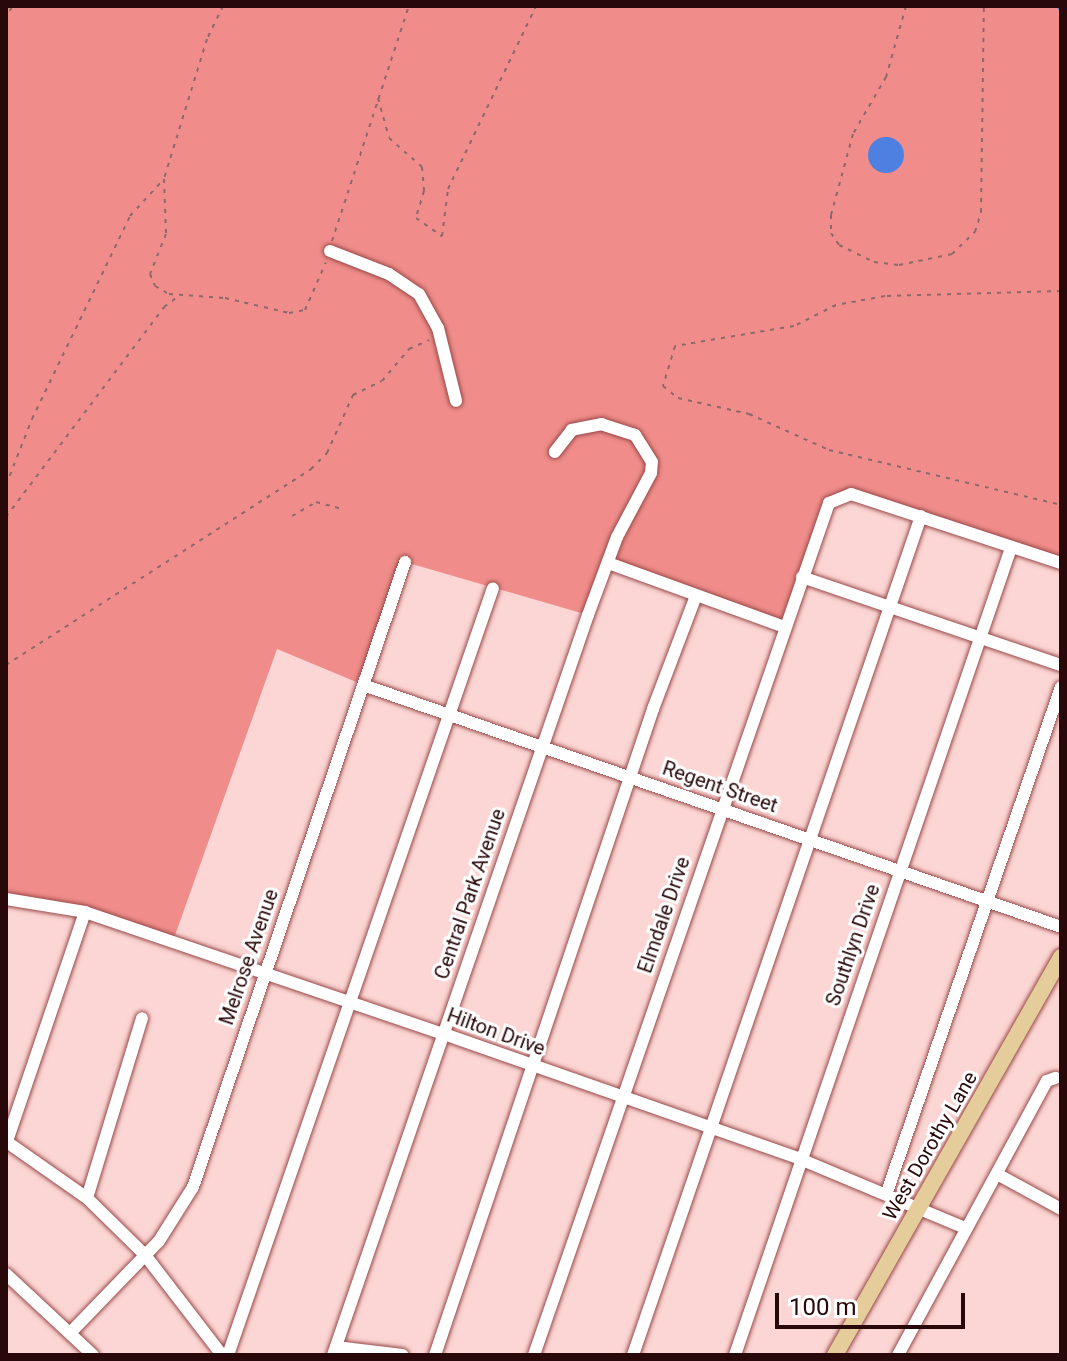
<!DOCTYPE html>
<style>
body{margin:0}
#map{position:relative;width:1067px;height:1361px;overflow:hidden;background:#fcd6d4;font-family:Roboto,sans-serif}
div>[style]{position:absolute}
.green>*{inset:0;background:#f08d8a}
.water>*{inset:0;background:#4d80e0}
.round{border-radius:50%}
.stream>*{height:4px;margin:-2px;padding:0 2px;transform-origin:2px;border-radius:2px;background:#4d80e0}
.path>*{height:2px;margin-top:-1px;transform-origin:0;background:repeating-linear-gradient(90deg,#8c6969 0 4px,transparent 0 10px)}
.roads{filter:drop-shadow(0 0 2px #984848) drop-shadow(0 0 2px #984848)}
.minor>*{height:12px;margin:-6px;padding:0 6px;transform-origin:6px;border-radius:6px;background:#fff}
.major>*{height:16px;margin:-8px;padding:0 8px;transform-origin:8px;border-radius:8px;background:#e5cc9b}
span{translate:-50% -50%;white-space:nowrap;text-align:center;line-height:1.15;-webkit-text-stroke:6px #fff;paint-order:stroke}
.street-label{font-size:20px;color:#280809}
.frame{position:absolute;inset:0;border:8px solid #280809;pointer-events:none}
.scale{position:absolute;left:775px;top:1293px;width:190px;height:36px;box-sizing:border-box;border:4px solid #280809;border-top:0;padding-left:10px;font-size:24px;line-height:28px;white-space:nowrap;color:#280809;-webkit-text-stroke:6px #fff;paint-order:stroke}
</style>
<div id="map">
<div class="green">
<div style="clip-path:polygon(6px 6px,1061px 6px,1061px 563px,851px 494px,835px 498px,785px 627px,609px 563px,588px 615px,405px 562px,366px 686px,277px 649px,173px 941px,85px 912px,6px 899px)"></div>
</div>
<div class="water">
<div class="round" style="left:868px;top:137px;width:36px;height:36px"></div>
</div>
<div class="stream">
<div style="left:1058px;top:6px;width:4px;rotate:45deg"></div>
</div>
<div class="path">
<div style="left:223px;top:6px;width:37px;rotate:116deg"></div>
<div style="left:207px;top:39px;width:146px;rotate:107.1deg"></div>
<div style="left:164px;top:179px;width:55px;rotate:87.9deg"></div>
<div style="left:166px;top:234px;width:43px;rotate:111.8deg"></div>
<div style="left:150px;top:274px;width:13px;rotate:67deg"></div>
<div style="left:155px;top:286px;width:16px;rotate:30deg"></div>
<div style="left:169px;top:294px;width:56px;rotate:4.1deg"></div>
<div style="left:225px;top:298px;width:66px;rotate:13.2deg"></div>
<div style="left:289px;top:313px;width:16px;rotate:-11deg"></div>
<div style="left:305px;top:310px;width:52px;rotate:-66.4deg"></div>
<div style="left:906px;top:6px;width:74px;rotate:105.7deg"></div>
<div style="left:886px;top:77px;width:66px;rotate:120.1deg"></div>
<div style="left:853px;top:134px;width:84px;rotate:105.2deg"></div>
<div style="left:831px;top:215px;width:18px;rotate:90deg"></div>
<div style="left:831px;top:233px;width:14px;rotate:56deg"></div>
<div style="left:839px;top:245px;width:39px;rotate:26deg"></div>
<div style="left:874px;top:262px;width:25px;rotate:7deg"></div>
<div style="left:899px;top:265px;width:54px;rotate:-11.7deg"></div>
<div style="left:952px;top:254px;width:32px;rotate:-44deg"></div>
<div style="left:975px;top:232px;width:21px;rotate:-73deg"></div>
<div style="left:981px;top:212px;width:206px;rotate:-89.2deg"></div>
<div style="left:6px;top:20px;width:15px;rotate:-67deg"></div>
<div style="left:378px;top:98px;width:41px;rotate:74.6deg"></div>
<div style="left:389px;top:138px;width:44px;rotate:41.3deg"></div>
<div style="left:422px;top:167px;width:24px;rotate:85deg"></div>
<div style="left:424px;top:191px;width:28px;rotate:107deg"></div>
<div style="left:416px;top:218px;width:32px;rotate:35deg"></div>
<div style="left:442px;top:236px;width:47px;rotate:-82.7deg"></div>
<div style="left:448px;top:189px;width:203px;rotate:-64.3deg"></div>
<div style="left:332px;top:241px;width:247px;rotate:-71.9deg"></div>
<div style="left:1061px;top:291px;width:176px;rotate:178.4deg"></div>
<div style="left:885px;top:296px;width:50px;rotate:169.6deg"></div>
<div style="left:836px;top:305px;width:47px;rotate:153.4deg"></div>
<div style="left:794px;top:326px;width:121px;rotate:170.5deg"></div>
<div style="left:675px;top:346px;width:42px;rotate:106.7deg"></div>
<div style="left:663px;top:386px;width:19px;rotate:39deg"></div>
<div style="left:678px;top:398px;width:73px;rotate:12.7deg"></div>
<div style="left:749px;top:414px;width:88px;rotate:24.2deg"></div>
<div style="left:829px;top:450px;width:238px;rotate:13.3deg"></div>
<div style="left:6px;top:485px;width:71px;rotate:-68.5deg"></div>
<div style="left:32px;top:419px;width:225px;rotate:-64.2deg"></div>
<div style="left:130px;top:216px;width:49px;rotate:-47.5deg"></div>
<div style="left:292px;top:516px;width:28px;rotate:-30deg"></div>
<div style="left:316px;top:502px;width:28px;rotate:15deg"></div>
<div style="left:6px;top:517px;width:263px;rotate:-53deg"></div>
<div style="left:164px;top:307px;width:20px;rotate:-37deg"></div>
<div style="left:6px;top:665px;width:363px;rotate:-32.7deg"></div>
<div style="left:311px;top:469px;width:23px;rotate:-45deg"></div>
<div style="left:327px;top:453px;width:64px;rotate:-65.9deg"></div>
<div style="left:353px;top:395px;width:32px;rotate:-26deg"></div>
<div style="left:382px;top:381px;width:42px;rotate:-49.8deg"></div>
<div style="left:409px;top:349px;width:22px;rotate:-24deg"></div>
</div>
<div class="roads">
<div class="minor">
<div style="left:330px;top:251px;width:63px;rotate:21.3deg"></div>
<div style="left:389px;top:274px;width:36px;rotate:34deg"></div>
<div style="left:419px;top:294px;width:39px;rotate:61deg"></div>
<div style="left:438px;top:328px;width:75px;rotate:76.1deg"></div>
<div style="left:608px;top:563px;width:188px;rotate:19.9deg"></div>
<div style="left:802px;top:577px;width:274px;rotate:18.8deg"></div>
<div style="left:366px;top:686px;width:736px;rotate:19.12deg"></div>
<div style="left:6px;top:899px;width:80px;rotate:9.3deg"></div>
<div style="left:85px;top:912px;width:379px;rotate:18.8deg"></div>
<div style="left:444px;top:1034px;width:377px;rotate:19.3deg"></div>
<div style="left:800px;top:1159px;width:179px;rotate:22.7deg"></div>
<div style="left:7px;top:1142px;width:98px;rotate:35deg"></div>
<div style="left:87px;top:1198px;width:81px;rotate:44.5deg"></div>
<div style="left:145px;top:1255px;width:126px;rotate:52.4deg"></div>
<div style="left:6px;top:1144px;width:245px;rotate:-71.2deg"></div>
<div style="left:997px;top:1174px;width:73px;rotate:28.7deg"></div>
<div style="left:887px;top:1192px;width:534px;rotate:-70.99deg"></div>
<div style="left:87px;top:1198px;width:188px;rotate:-73deg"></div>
<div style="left:6px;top:1274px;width:119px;rotate:43deg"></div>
<div style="left:72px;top:1331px;width:125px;rotate:-46deg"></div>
<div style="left:159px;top:1241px;width:64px;rotate:-57.8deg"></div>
<div style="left:193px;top:1187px;width:660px;rotate:-71.26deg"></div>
<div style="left:336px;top:1347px;width:67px;rotate:6.8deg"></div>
<div style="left:228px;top:1355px;width:811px;rotate:-70.94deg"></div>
<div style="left:333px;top:1355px;width:783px;rotate:-70.99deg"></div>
<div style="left:588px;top:615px;width:83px;rotate:-69.6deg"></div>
<div style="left:617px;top:537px;width:72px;rotate:-62deg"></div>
<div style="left:651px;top:473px;width:11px;rotate:-85deg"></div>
<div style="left:652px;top:462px;width:32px;rotate:-122deg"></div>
<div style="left:635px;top:435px;width:35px;rotate:-162deg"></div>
<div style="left:602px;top:424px;width:31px;rotate:169deg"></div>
<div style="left:572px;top:430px;width:28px;rotate:128deg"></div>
<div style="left:435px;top:1355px;width:682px;rotate:-71.35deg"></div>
<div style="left:653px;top:709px;width:121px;rotate:-69.2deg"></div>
<div style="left:534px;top:1355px;width:902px;rotate:-70.9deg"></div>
<div style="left:829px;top:503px;width:24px;rotate:-22deg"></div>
<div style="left:851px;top:494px;width:221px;rotate:18.2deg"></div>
<div style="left:633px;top:1355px;width:887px;rotate:-71.05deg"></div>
<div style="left:735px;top:1355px;width:853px;rotate:-71.12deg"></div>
<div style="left:898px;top:1355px;width:312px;rotate:-61.5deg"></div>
<div style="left:1047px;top:1081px;width:9px;rotate:-21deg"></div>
</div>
<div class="major">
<div style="left:835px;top:1355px;width:458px;rotate:-60.4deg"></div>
</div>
</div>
<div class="street-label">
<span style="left:720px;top:787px;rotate:19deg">Regent Street</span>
<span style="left:470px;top:894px;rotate:-71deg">Central Park Avenue</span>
<span style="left:664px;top:915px;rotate:-71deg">Elmdale Drive</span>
<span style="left:853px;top:945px;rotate:-71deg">Southlyn Drive</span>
<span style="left:249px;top:957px;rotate:-71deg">Melrose Avenue</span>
<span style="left:496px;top:1032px;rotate:20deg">Hilton Drive</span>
<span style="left:930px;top:1146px;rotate:-60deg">West Dorothy Lane</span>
</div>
<div class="frame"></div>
<div class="scale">100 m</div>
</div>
